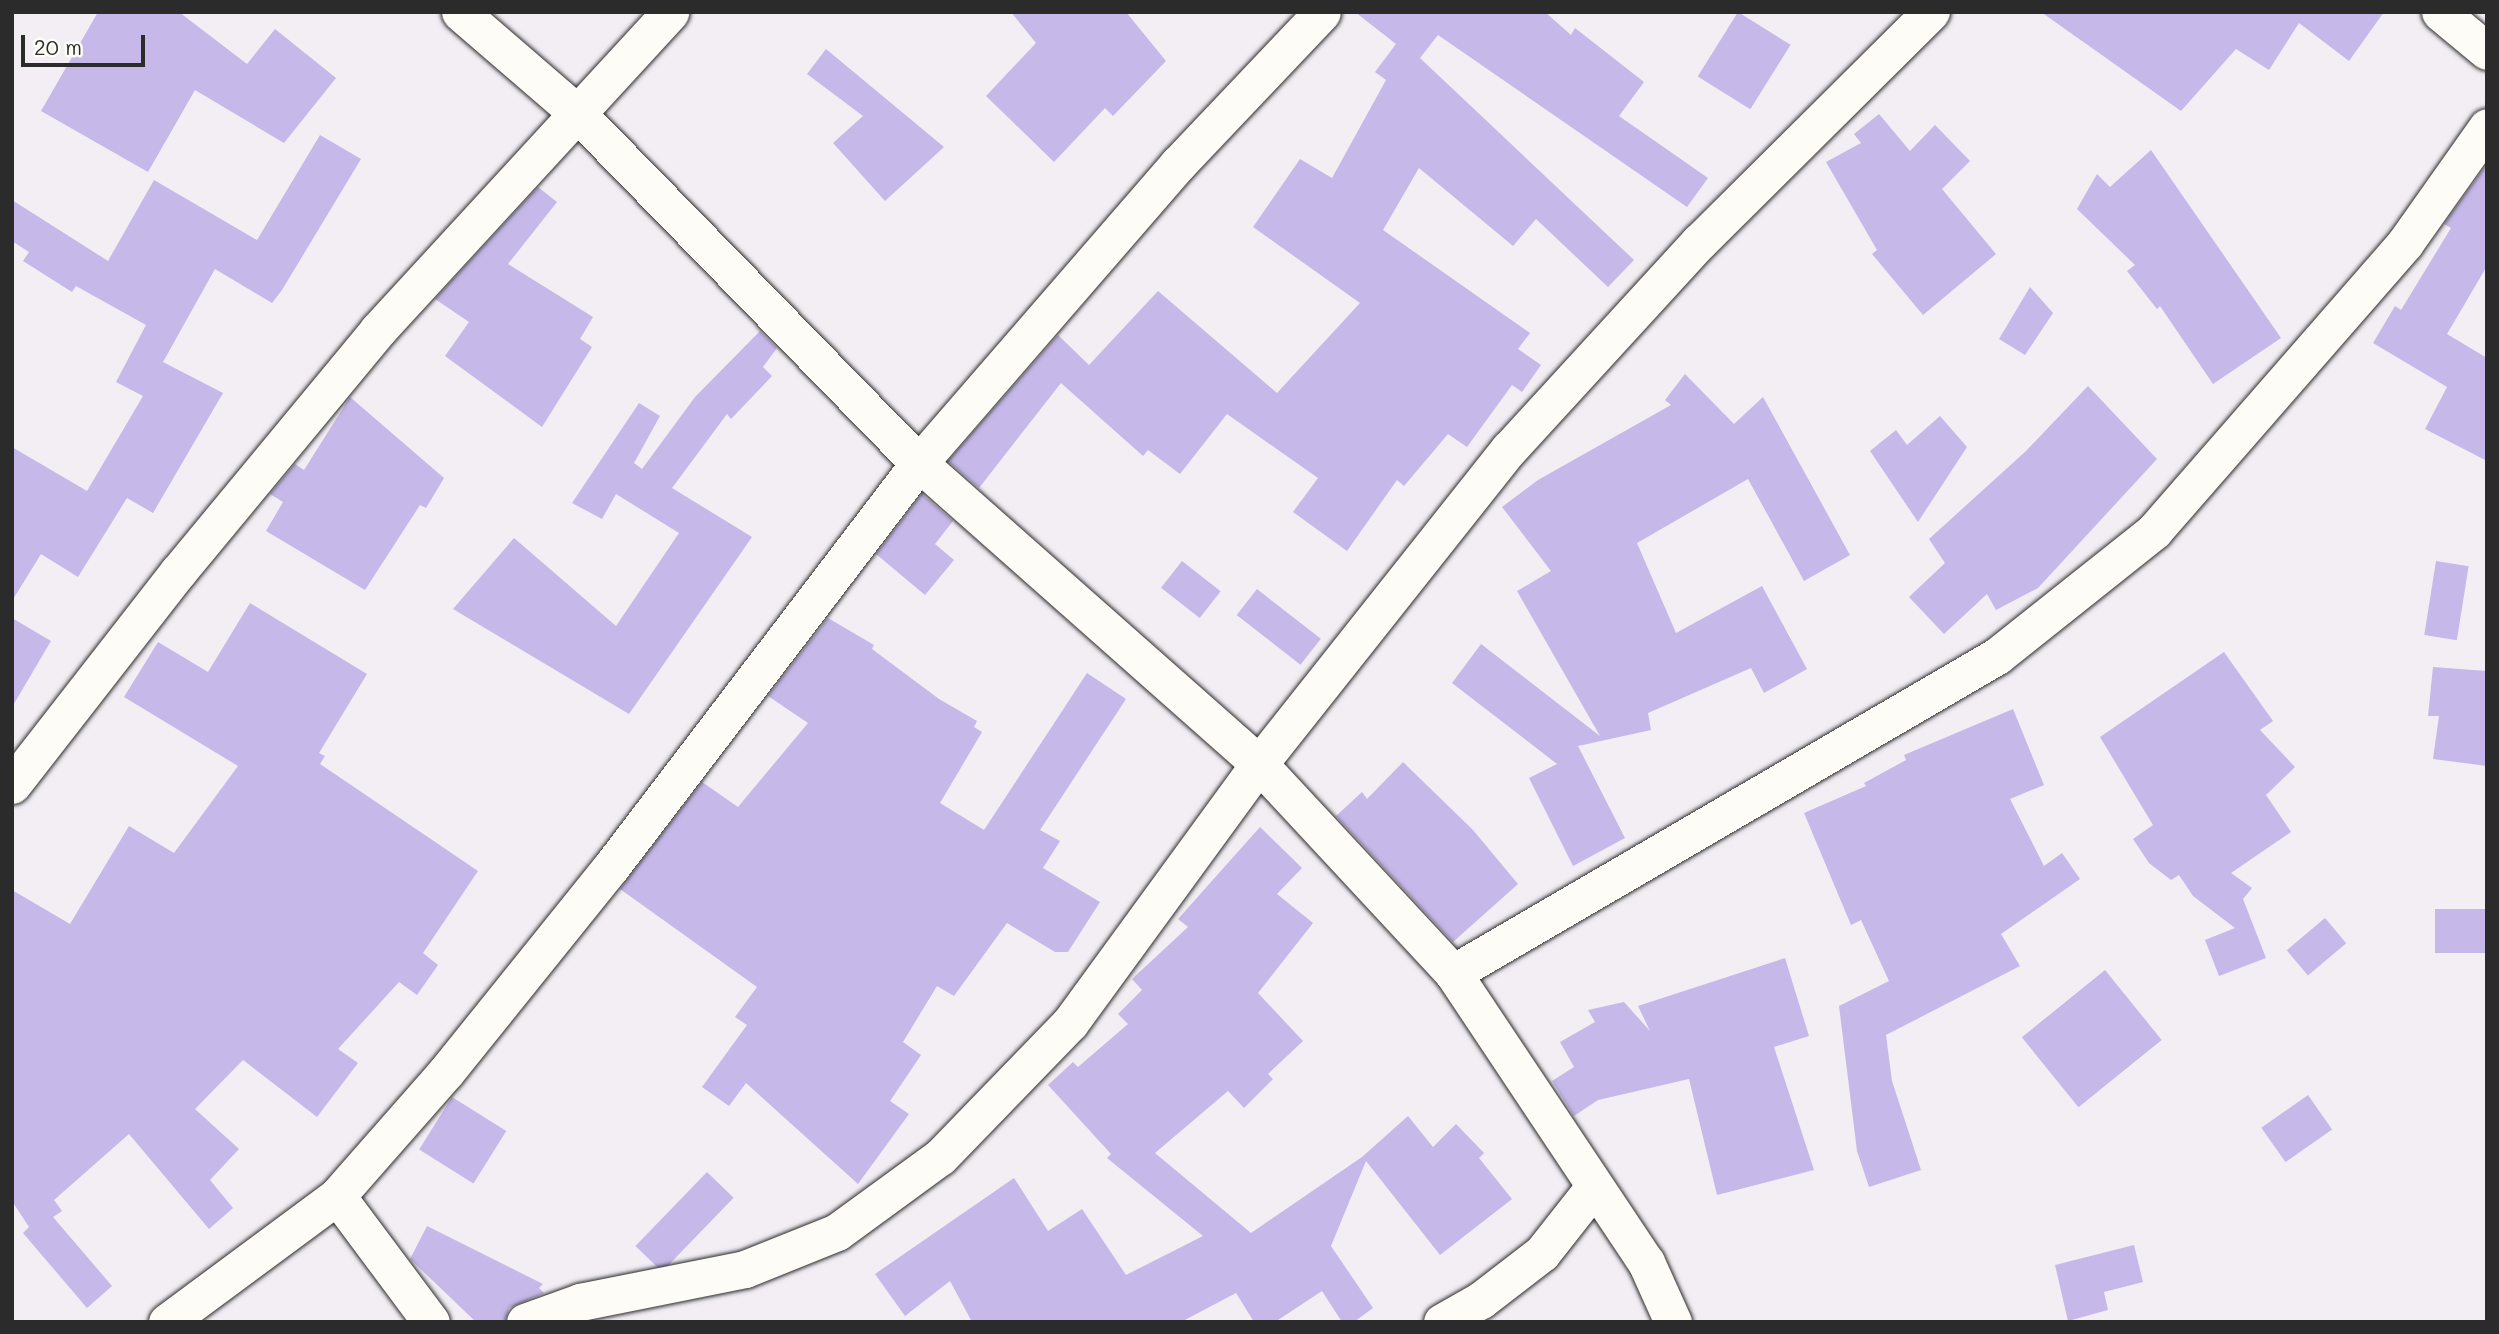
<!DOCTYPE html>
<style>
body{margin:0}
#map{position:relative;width:2499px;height:1334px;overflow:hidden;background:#f2eef4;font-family:Mali,sans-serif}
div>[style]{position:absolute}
.building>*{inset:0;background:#c6b8e9;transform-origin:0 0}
.roads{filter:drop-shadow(0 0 2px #2b2b2b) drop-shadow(0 0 2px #2b2b2b)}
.minor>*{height:37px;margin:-18.5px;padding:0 18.5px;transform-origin:18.5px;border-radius:18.5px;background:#fdfcf7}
span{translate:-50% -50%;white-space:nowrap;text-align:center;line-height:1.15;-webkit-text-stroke:5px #fdfcf7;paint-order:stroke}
.frame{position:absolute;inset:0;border:14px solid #2b2b2b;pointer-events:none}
.scale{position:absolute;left:21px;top:35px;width:124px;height:32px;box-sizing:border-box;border:4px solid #2b2b2b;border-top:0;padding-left:9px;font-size:21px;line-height:24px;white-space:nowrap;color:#2b2b2b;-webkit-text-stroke:5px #fdfcf7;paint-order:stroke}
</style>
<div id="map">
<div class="building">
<div style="clip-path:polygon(98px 12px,179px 12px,247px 64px,275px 29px,336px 78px,284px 143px,195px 90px,148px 172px,41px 111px)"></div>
<div style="clip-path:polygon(1011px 12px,1126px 12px,1166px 61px,1113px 116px,1105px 108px,1054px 162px,986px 96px,1036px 43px)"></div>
<div style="clip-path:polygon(1355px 12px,1545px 12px,1571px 35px,1575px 28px,1644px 82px,1619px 116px,1708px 178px,1687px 207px,1438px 35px,1420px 58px,1634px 260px,1608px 287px,1536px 219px,1513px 246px,1419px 168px,1383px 230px,1530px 333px,1518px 349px,1541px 365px,1522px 392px,1512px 385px,1467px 447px,1448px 434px,1404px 486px,1397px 480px,1347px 551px,1293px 512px,1318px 478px,1227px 414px,1180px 474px,1148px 450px,1143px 456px,1061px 383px,979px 488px,948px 461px,1058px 335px,1089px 365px,1158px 291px,1277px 393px,1360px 303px,1253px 227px,1300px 159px,1332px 178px,1386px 80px,1375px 72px,1396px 44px)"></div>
<div style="left:1738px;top:12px;width:62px;height:76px;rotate:32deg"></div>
<div style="clip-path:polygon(2041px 12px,2384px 12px,2349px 61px,2299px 23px,2269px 70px,2236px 49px,2181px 111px)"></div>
<div style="clip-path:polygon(826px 49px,944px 147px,885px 201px,833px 143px,863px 116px,807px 74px)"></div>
<div style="clip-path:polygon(1879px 114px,1910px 151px,1935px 125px,1970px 161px,1942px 189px,1996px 254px,1923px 315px,1872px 254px,1877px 250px,1826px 162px,1861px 143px,1854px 134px)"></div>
<div style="clip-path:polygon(320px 135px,361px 159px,282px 290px,272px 303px,215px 269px,163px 362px,223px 393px,153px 513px,127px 498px,78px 577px,41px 554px,12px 601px,12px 447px,87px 491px,143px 396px,116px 382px,146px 325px,76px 286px,72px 292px,23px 261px,29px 252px,12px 241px,12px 200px,108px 261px,154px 180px,257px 240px)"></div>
<div style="clip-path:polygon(2151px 150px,2281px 338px,2213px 384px,2160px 306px,2157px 309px,2127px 271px,2135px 265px,2077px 209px,2097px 174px,2110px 187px)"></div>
<div style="clip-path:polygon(2487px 164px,2487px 266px,2447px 334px,2487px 358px,2487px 461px,2425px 429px,2447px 387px,2373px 343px,2395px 306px,2401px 310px,2451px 228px,2444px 224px)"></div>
<div style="clip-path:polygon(538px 187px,557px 202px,508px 264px,593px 317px,580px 339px,592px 347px,542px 427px,445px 356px,469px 322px,435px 299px)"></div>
<div style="clip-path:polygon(2030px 287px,2053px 313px,2025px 355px,1999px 339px)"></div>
<div style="clip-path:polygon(760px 331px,777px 348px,763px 367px,772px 376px,731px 419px,727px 414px,672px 488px,752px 537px,629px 714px,453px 609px,514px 538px,616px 626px,679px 533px,616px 494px,602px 519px,572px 503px,639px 403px,660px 416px,634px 463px,642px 469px,695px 397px)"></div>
<div style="clip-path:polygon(1685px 374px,1734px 424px,1763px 397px,1850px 555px,1804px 581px,1748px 479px,1637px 543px,1676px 633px,1762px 586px,1807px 669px,1764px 693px,1751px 668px,1648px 713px,1651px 730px,1578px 746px,1625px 838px,1573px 866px,1529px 778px,1557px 764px,1452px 683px,1481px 644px,1600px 736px,1517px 591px,1551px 571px,1502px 507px,1538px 480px,1671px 405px,1665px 400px)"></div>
<div style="clip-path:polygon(2088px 386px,2157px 459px,2038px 588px,1996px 610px,1987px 594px,1944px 634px,1909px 597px,1945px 563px,1929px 539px,2026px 451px)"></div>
<div style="clip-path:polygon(350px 397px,444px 478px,426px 508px,420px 505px,365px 590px,266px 531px,283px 502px,270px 494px,295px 464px,304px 470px)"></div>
<div style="clip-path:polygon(1940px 416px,1967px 447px,1918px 522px,1870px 451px,1896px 430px,1907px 445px)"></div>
<div style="clip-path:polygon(922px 494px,953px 521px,935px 544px,954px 560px,925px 595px,876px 554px)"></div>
<div style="left:1182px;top:561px;width:49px;height:34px;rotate:38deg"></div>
<div style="left:2436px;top:561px;width:33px;height:75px;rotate:9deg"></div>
<div style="left:1257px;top:589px;width:81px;height:33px;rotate:38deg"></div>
<div style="clip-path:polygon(250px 603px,367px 674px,319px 753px,325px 756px,320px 764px,478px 871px,423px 953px,438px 965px,417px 995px,399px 982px,338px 1049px,358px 1063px,317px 1117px,243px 1060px,195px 1109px,239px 1149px,210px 1180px,233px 1208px,209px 1229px,129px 1134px,54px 1200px,62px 1211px,53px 1217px,112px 1286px,87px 1308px,23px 1233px,29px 1227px,12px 1201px,12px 890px,70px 924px,129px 826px,174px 853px,238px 766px,124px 697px,158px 642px,208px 672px)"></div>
<div style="clip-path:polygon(12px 618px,51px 641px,12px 707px)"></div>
<div style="clip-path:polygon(828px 618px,874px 645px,872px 649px,939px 699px,977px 721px,974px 727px,982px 732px,940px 803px,984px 830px,1087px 673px,1126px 699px,1040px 830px,1060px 841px,1043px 868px,1100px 902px,1068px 952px,1055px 952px,1007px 923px,954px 996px,937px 986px,903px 1042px,921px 1055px,890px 1101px,909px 1114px,858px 1184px,746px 1083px,729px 1106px,702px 1087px,747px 1025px,735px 1017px,757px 987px,620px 889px,702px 782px,738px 807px,808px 723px,768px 696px)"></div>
<div style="clip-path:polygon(2224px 652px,2273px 721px,2260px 730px,2295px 767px,2266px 795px,2291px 832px,2231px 873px,2252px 888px,2243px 899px,2266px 958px,2219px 976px,2205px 940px,2235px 928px,2193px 896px,2179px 875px,2171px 880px,2149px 863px,2133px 839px,2153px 825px,2100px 737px)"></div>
<div style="clip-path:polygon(2433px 667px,2487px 671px,2487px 766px,2433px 759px,2439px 716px,2428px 716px)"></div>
<div style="clip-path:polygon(2013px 709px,2044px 785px,2010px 799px,2044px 866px,2062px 853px,2080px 879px,2001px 934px,2020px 966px,1886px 1035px,1892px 1081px,1921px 1170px,1869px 1187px,1857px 1151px,1839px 1006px,1889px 981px,1861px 920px,1851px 925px,1804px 813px,1866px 786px,1864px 783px,1906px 760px,1904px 755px)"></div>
<div style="clip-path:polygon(1403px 762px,1473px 830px,1518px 884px,1453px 942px,1336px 816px,1362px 792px,1367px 799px)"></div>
<div style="clip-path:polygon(1260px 827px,1302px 868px,1277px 894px,1313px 923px,1258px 993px,1303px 1041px,1268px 1074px,1273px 1079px,1244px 1108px,1228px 1091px,1155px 1153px,1251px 1233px,1362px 1157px,1408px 1116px,1433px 1147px,1456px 1124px,1484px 1153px,1479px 1158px,1512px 1199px,1440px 1255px,1366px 1161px,1331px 1246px,1373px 1308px,1354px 1322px,1342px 1322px,1322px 1291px,1275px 1322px,1254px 1322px,1236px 1293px,1181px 1322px,972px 1322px,950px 1281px,905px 1316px,875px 1274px,1014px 1178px,1048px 1231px,1082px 1209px,1126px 1275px,1203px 1236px,1107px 1158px,1111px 1154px,1048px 1085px,1073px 1062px,1078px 1067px,1128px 1024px,1118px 1014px,1142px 990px,1132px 979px,1188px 927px,1178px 919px)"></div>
<div style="left:2487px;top:909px;width:44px;height:52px;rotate:90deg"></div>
<div style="left:2325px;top:918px;width:33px;height:50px;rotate:50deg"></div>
<div style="clip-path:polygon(1785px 958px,1809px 1036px,1774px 1047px,1814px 1170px,1717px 1195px,1689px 1079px,1598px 1100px,1574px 1116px,1552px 1081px,1574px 1067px,1560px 1042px,1595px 1022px,1588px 1010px,1624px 1002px,1650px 1031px,1638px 1006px)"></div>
<div style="left:2105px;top:970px;width:90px;height:107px;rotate:51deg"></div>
<div style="left:2308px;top:1095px;width:42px;height:57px;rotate:55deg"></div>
<div style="left:452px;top:1097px;width:64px;height:62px;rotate:32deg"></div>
<div style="left:707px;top:1172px;width:37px;height:103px;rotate:44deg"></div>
<div style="clip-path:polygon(427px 1226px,543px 1284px,539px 1288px,544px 1293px,509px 1308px,505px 1322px,476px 1322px,410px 1259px)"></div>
<div style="clip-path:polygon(2134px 1245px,2143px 1282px,2104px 1292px,2108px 1310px,2068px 1321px,2055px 1265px)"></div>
</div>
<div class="roads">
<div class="minor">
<div style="left:460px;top:12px;width:153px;rotate:40.8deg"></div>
<div style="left:576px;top:112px;width:491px;rotate:45.7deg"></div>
<div style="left:919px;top:463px;width:454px;rotate:41.5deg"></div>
<div style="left:1259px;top:764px;width:285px;rotate:47.1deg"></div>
<div style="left:1453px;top:973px;width:348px;rotate:56.3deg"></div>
<div style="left:1646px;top:1262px;width:66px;rotate:65.8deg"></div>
<div style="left:2440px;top:12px;width:61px;rotate:39.7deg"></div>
<div style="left:12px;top:785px;width:270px;rotate:-52.1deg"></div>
<div style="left:178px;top:572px;width:314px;rotate:-50.4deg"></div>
<div style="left:378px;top:330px;width:432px;rotate:-47.4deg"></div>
<div style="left:1453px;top:973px;width:630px;rotate:-30.23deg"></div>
<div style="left:1997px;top:656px;width:201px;rotate:-38.5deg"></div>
<div style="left:2154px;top:531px;width:382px;rotate:-48.9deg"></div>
<div style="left:2405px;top:243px;width:142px;rotate:-54.7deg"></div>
<div style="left:337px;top:1196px;width:157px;rotate:53.3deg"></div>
<div style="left:167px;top:1322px;width:212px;rotate:-36.5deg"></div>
<div style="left:337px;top:1196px;width:165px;rotate:-48.7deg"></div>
<div style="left:446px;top:1072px;width:263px;rotate:-51.2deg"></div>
<div style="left:611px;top:867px;width:508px;rotate:-52.68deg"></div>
<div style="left:919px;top:463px;width:396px;rotate:-49.1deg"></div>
<div style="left:1178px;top:164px;width:209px;rotate:-46.5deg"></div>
<div style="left:525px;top:1322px;width:59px;rotate:-20deg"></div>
<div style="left:580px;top:1302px;width:168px;rotate:-11.3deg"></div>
<div style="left:745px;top:1269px;width:99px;rotate:-21.9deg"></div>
<div style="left:837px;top:1232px;width:127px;rotate:-36.1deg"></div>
<div style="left:940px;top:1157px;width:187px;rotate:-45.9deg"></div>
<div style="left:1070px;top:1023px;width:321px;rotate:-53.9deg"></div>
<div style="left:1259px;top:764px;width:402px;rotate:-51.6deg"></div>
<div style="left:1509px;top:449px;width:281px;rotate:-47.5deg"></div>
<div style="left:1699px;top:242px;width:327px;rotate:-44.8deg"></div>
<div style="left:1442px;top:1322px;width:45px;rotate:-29.4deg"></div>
<div style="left:1481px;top:1300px;width:77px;rotate:-37.6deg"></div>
<div style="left:1542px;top:1253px;width:84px;rotate:-51.8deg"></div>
</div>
</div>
<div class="frame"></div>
<div class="scale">20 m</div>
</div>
